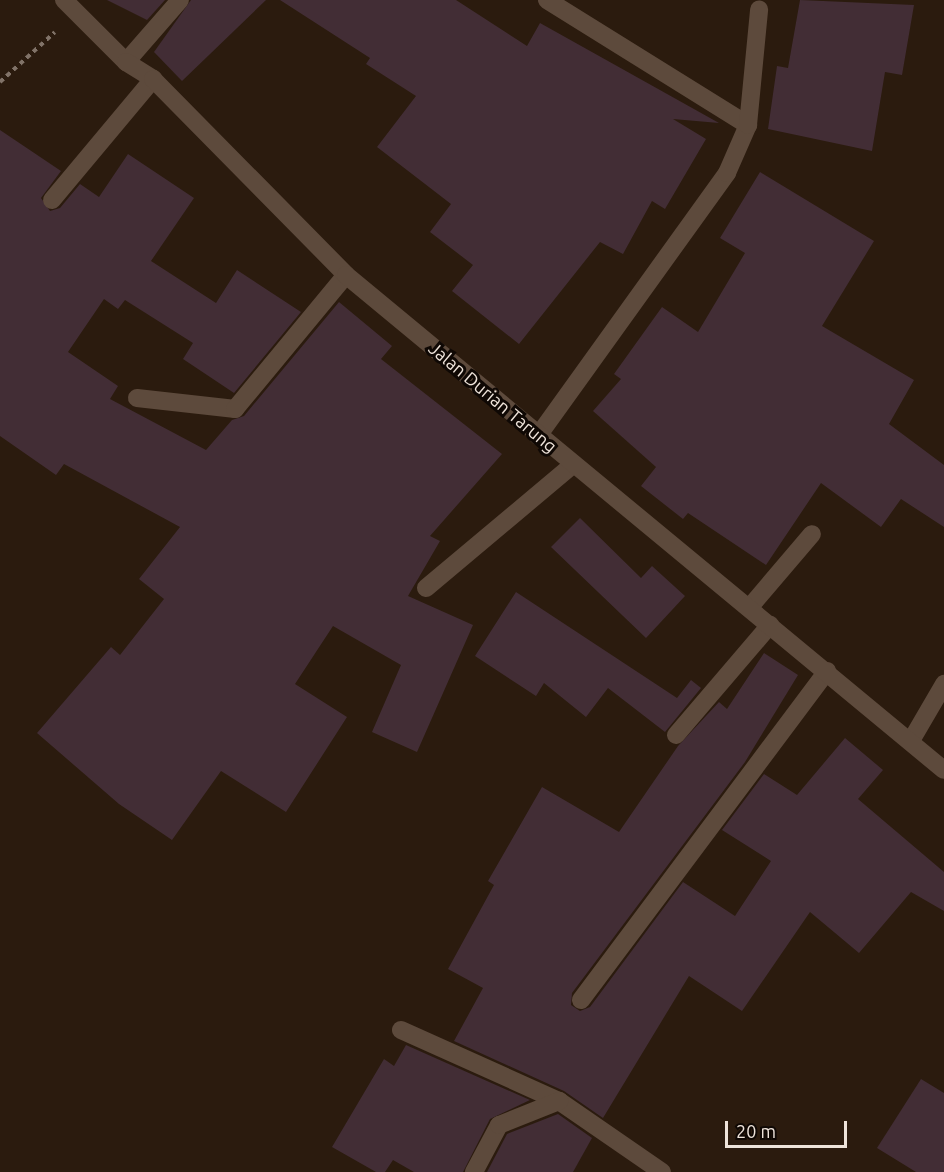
<!DOCTYPE html>
<style>
body{margin:0}
#map{position:relative;width:944px;height:1172px;overflow:hidden;background:#2b1b0e;font-family:Ubuntu,sans-serif}
div>[style]{position:absolute}
.building>*{inset:0;background:#422d35}
.path>*{height:4px;margin-top:-2px;transform-origin:0;background:repeating-linear-gradient(90deg,#817368 0 4.5px,transparent 0 9px)}
.street>*{height:18px;margin:-9px;padding:0 9px;transform-origin:9px;border-radius:9px;background:#5d4a3c}
.secondary>*{height:18px;margin:-9px;padding:0 9px;transform-origin:9px;border-radius:9px;background:#5d4a3c}
span{translate:-50% -50%;white-space:nowrap;text-align:center;line-height:1.15;-webkit-text-stroke:6px #0f0804;paint-order:stroke}
.street-label{font-size:18px;color:#eee3da}
.scale{position:absolute;left:725px;top:1121px;width:122px;height:27px;box-sizing:border-box;border:3px solid #eee3da;border-top:0;padding-left:8px;font-size:18px;line-height:21px;white-space:nowrap;color:#eee3da;-webkit-text-stroke:4px #0f0804;paint-order:stroke}
</style>
<div id="map">
<div class="building">
<div style="clip-path:polygon(107px 0,165px 0,147px 20px)"></div>
<div style="clip-path:polygon(191px 0,266px 0,182px 81px,154px 52px)"></div>
<div style="clip-path:polygon(280px 0,456px 0,527px 46px,540px 23px,719px 123px,673px 119px,706px 139px,665px 209px,652px 201px,623px 254px,600px 242px,519px 344px,452px 291px,473px 265px,430px 232px,451px 204px,377px 147px,416px 96px,366px 64px,370px 58px)"></div>
<div style="clip-path:polygon(800px 0,914px 5px,902px 75px,885px 72px,872px 151px,768px 129px,777px 66px,788px 68px)"></div>
<div style="clip-path:polygon(0 130px,61px 171px,41px 198px,50px 211px,60px 208px,80px 184px,99px 197px,128px 154px,194px 198px,151px 261px,216px 303px,237px 270px,301px 312px,234px 393px,183px 359px,193px 343px,125px 300px,118px 309px,104px 299px,68px 352px,118px 386px,110px 399px,206px 450px,232px 420px,244px 416px,339px 302px,392px 346px,381px 359px,502px 454px,430px 536px,440px 541px,408px 596px,473px 625px,417px 752px,372px 732px,401px 665px,333px 626px,295px 684px,347px 717px,286px 812px,221px 771px,172px 840px,119px 804px,37px 733px,111px 647px,120px 655px,164px 599px,139px 579px,180px 527px,64px 464px,56px 475px,0 436px)"></div>
<div style="clip-path:polygon(760px 172px,874px 241px,822px 326px,914px 380px,889px 424px,944px 465px,944px 527px,901px 499px,881px 527px,821px 483px,766px 565px,688px 513px,683px 519px,641px 486px,656px 467px,593px 411px,621px 379px,614px 374px,662px 307px,698px 332px,745px 253px,720px 238px)"></div>
<div style="clip-path:polygon(580px 518px,641px 578px,652px 566px,685px 596px,646px 638px,551px 547px)"></div>
<div style="clip-path:polygon(516px 592px,677px 698px,691px 680px,701px 688px,665px 732px,608px 688px,586px 717px,544px 683px,536px 696px,475px 656px)"></div>
<div style="clip-path:polygon(764px 653px,798px 675px,745px 762px,572px 993px,571px 1005px,580px 1011px,590px 1007px,683px 882px,735px 916px,771px 861px,722px 830px,764px 774px,797px 795px,845px 738px,883px 770px,858px 799px,944px 872px,944px 911px,911px 892px,859px 953px,810px 912px,742px 1011px,689px 976px,603px 1118px,564px 1091px,454px 1041px,483px 988px,448px 969px,494px 885px,488px 881px,542px 787px,619px 832px,678px 746px,719px 702px,727px 709px)"></div>
<div style="clip-path:polygon(406px 1045px,530px 1100px,490px 1119px,463px 1172px,414px 1172px,393px 1160px,385px 1172px,376px 1172px,332px 1147px,384px 1059px,394px 1066px)"></div>
<div style="clip-path:polygon(921px 1079px,944px 1093px,944px 1172px,916px 1172px,877px 1148px)"></div>
<div style="clip-path:polygon(558px 1114px,592px 1138px,573px 1172px,487px 1172px,507px 1134px)"></div>
</div>
<div class="path">
<div style="left:0;top:82px;width:74px;rotate:-42.3deg"></div>
</div>
<div class="street">
<div style="left:547px;top:0;width:237px;rotate:31.9deg"></div>
<div style="left:126px;top:62px;width:82px;rotate:-48.9deg"></div>
<div style="left:52px;top:200px;width:158px;rotate:-50.1deg"></div>
<div style="left:137px;top:398px;width:99px;rotate:6.4deg"></div>
<div style="left:235px;top:409px;width:174px;rotate:-50.4deg"></div>
<div style="left:538px;top:436px;width:324px;rotate:-54.3deg"></div>
<div style="left:727px;top:173px;width:52px;rotate:-66.4deg"></div>
<div style="left:748px;top:125px;width:116px;rotate:-84.5deg"></div>
<div style="left:426px;top:588px;width:193px;rotate:-40deg"></div>
<div style="left:749px;top:608px;width:97px;rotate:-49.6deg"></div>
<div style="left:676px;top:735px;width:145px;rotate:-49.5deg"></div>
<div style="left:912px;top:739px;width:64px;rotate:-59.8deg"></div>
<div style="left:581px;top:1000px;width:411px;rotate:-53.2deg"></div>
<div style="left:401px;top:1030px;width:173px;rotate:24.2deg"></div>
<div style="left:559px;top:1101px;width:125px;rotate:34.6deg"></div>
<div style="left:474px;top:1172px;width:53px;rotate:-62deg"></div>
<div style="left:499px;top:1125px;width:65px;rotate:-21.8deg"></div>
</div>
<div class="secondary">
<div style="left:64px;top:0;width:88px;rotate:45deg"></div>
<div style="left:126px;top:62px;width:32px;rotate:32deg"></div>
<div style="left:153px;top:79px;width:275px;rotate:45.4deg"></div>
<div style="left:346px;top:275px;width:776px;rotate:39.62deg"></div>
</div>
<div class="street-label">
<span style="left:493px;top:397px;rotate:40deg">Jalan Durian Tarung</span>
</div>
<div class="scale">20 m</div>
</div>
